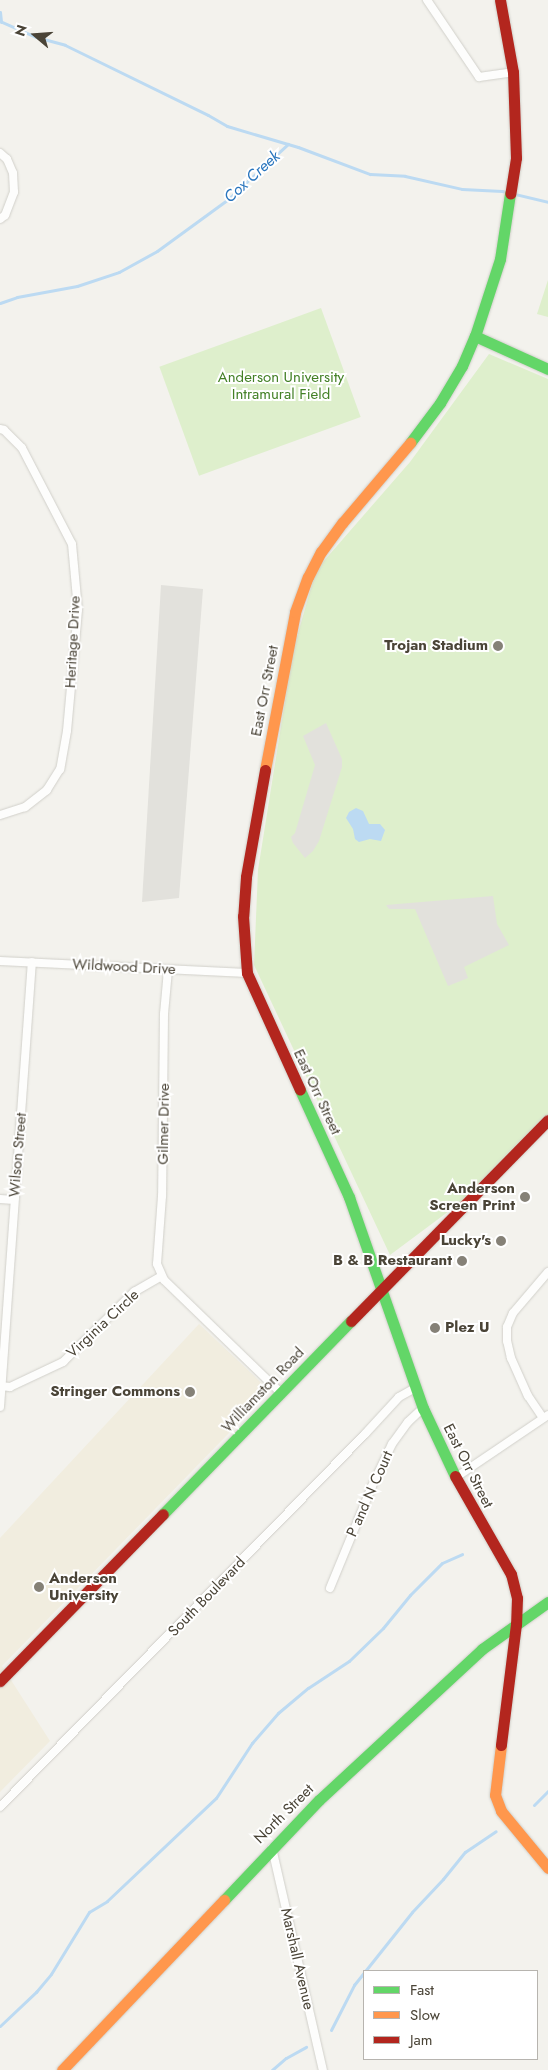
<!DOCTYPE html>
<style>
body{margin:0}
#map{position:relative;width:548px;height:2070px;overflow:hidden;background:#f3f2ed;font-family:Jost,sans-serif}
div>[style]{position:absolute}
.education>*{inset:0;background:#f1eddf}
.green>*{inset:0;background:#deefcc;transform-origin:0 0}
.parking>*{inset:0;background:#e2e1dc}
.water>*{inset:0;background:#bcdaf2}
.stream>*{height:3px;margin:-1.5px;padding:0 1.5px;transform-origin:1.5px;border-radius:1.5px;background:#bcdaf2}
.roads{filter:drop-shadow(0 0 1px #d1d0ca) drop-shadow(0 0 1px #d1d0ca)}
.street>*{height:8px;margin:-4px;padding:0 4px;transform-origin:4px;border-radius:4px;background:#fdfdfc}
.fast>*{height:11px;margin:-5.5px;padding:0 5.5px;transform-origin:5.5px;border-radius:5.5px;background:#63d668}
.slow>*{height:11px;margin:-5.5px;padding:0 5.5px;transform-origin:5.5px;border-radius:5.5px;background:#ff974d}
.jam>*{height:11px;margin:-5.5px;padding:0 5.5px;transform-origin:5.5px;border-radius:5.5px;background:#b3261e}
.dots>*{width:14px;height:14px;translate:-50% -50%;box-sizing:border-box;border:2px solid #fff;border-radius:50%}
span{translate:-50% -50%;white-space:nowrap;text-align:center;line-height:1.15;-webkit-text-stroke:4px #fff;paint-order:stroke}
.park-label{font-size:15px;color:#438026}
.street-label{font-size:15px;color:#4a4437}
.poi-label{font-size:15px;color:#4a4437;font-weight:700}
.right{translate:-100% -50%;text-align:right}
.left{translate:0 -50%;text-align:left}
.water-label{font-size:16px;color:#2975bd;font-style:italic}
.legend{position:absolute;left:363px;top:1970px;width:175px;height:90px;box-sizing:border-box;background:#fff;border:1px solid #b7b4af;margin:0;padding:6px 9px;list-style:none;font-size:15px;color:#4a4437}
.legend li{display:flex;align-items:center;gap:10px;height:25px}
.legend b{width:25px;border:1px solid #b7b4af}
.north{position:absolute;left:10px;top:10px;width:50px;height:50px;-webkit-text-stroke:4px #fff;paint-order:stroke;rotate:288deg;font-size:14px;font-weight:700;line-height:20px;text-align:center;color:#4a4437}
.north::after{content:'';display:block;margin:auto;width:18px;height:22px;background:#4a4437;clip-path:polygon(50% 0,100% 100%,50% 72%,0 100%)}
</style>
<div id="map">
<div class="education">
<div style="clip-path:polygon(199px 1324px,270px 1391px,2px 1666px,50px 1741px,0 1792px,0 1538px)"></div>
</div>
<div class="green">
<div style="clip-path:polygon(548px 280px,548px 317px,537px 314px)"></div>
<div style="left:321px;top:308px;width:116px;height:172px;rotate:70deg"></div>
<div style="clip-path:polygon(489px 354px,548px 379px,548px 1121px,484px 1185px,390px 1255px,254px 965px,258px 870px,293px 651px,316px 570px,410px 462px)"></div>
</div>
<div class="parking">
<div style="clip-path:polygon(161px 585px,203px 589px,179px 898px,142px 902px)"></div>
<div style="clip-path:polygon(326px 723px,342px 759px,342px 767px,319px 841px,313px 851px,305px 858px,293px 843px,291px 837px,295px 833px,315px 765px,303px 736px)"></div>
<div style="clip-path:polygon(493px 896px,497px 924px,509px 945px,464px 967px,468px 978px,448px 986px,415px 909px,389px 909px,386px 905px)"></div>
</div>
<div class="water">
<div style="clip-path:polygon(356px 808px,363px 811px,369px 824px,380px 824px,385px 830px,381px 841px,370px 839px,359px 842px,355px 839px,353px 829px,346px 818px,349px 812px)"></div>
</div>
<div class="stream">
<div style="left:0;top:12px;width:10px;rotate:84deg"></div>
<div style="left:0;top:21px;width:39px;rotate:24deg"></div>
<div style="left:36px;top:37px;width:30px;rotate:15deg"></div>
<div style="left:65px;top:45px;width:159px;rotate:26.1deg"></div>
<div style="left:208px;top:115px;width:22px;rotate:30deg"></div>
<div style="left:227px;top:126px;width:74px;rotate:16.5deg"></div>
<div style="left:298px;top:147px;width:77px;rotate:20.6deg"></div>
<div style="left:370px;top:174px;width:35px;rotate:3deg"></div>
<div style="left:405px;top:176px;width:58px;rotate:12.8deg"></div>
<div style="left:462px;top:189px;width:40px;rotate:2.9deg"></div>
<div style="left:502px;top:191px;width:47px;rotate:13.4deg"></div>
<div style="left:0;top:303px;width:18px;rotate:-19deg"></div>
<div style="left:17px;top:297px;width:61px;rotate:-10.4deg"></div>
<div style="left:77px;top:286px;width:44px;rotate:-18.4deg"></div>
<div style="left:119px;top:272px;width:43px;rotate:-28.9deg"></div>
<div style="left:157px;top:251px;width:87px;rotate:-36.1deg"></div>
<div style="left:227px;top:200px;width:83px;rotate:-42.6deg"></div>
<div style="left:534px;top:1805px;width:20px;rotate:-45deg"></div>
<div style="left:0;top:2026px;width:50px;rotate:-43.4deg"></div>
<div style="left:36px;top:1992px;width:23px;rotate:-50deg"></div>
<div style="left:51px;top:1974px;width:73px;rotate:-58.5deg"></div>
<div style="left:89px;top:1912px;width:21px;rotate:-31deg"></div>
<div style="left:107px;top:1901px;width:150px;rotate:-43.4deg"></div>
<div style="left:216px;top:1798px;width:66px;rotate:-56.8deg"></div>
<div style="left:252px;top:1743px;width:40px;rotate:-49deg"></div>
<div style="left:278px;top:1713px;width:39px;rotate:-40deg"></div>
<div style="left:308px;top:1688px;width:49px;rotate:-33.4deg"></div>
<div style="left:349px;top:1661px;width:47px;rotate:-44.1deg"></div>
<div style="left:383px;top:1628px;width:43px;rotate:-50.7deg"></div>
<div style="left:410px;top:1595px;width:45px;rotate:-45deg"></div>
<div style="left:442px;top:1563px;width:22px;rotate:-24deg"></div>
<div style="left:331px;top:2030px;width:51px;rotate:-62.9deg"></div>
<div style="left:354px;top:1985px;width:93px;rotate:-51.5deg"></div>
<div style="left:412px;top:1912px;width:45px;rotate:-46.8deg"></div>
<div style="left:443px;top:1879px;width:35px;rotate:-51deg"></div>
<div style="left:465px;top:1852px;width:37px;rotate:-34deg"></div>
<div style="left:272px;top:2070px;width:18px;rotate:-41deg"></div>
<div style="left:286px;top:2058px;width:23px;rotate:-29deg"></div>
</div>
<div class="roads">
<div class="street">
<div style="left:427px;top:0;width:93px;rotate:56deg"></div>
<div style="left:479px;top:77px;width:34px;rotate:-8deg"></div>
<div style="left:0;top:153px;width:9px;rotate:41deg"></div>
<div style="left:7px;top:159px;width:15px;rotate:67deg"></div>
<div style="left:13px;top:173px;width:19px;rotate:87deg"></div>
<div style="left:14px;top:192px;width:25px;rotate:111deg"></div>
<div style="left:5px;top:215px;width:6px;rotate:141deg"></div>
<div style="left:0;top:429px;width:4px;rotate:14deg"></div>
<div style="left:4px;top:430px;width:25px;rotate:45deg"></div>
<div style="left:22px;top:448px;width:108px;rotate:62.5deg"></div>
<div style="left:72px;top:544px;width:66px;rotate:84.8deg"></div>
<div style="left:78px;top:610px;width:121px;rotate:95.2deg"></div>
<div style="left:67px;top:731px;width:39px;rotate:100deg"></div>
<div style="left:60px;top:769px;width:25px;rotate:122deg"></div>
<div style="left:47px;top:790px;width:28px;rotate:142deg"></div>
<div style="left:25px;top:807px;width:26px;rotate:162deg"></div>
<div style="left:0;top:961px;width:247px;rotate:2.8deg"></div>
<div style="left:168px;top:970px;width:44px;rotate:95.2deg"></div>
<div style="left:164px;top:1014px;width:182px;rotate:90.6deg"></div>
<div style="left:162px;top:1196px;width:68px;rotate:94.2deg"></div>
<div style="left:157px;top:1264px;width:17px;rotate:66deg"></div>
<div style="left:164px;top:1280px;width:161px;rotate:44deg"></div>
<div style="left:0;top:1199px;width:14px;rotate:4deg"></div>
<div style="left:0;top:1386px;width:10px;rotate:6deg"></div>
<div style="left:10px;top:1387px;width:59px;rotate:-25.3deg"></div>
<div style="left:63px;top:1362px;width:100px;rotate:-44.6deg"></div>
<div style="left:134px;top:1292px;width:32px;rotate:-30deg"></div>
<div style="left:0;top:1407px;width:446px;rotate:-85.9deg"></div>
<div style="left:543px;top:1418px;width:27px;rotate:-124deg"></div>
<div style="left:528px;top:1396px;width:42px;rotate:-114.1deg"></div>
<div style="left:511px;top:1358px;width:17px;rotate:-103deg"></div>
<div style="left:507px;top:1341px;width:14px;rotate:-90deg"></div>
<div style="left:507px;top:1327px;width:15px;rotate:-67deg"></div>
<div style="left:513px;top:1313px;width:54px;rotate:-49.5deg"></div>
<div style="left:455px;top:1478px;width:112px;rotate:-34.1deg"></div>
<div style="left:330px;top:1588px;width:110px;rotate:-67.6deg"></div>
<div style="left:372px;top:1486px;width:47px;rotate:-64.5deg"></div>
<div style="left:392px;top:1444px;width:27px;rotate:-54deg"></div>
<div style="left:408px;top:1422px;width:21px;rotate:-43deg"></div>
<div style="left:0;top:1807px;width:522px;rotate:-45.62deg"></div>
<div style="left:365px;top:1434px;width:50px;rotate:-47.4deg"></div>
<div style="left:399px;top:1397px;width:18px;rotate:-29deg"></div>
<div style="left:272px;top:1848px;width:228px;rotate:77.1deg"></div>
</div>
<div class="fast">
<div style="left:475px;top:336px;width:80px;rotate:24.3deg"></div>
<div style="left:410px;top:443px;width:50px;rotate:-53.1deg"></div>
<div style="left:440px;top:403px;width:43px;rotate:-59.3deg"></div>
<div style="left:462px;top:366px;width:33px;rotate:-67deg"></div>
<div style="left:475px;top:336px;width:81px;rotate:-72deg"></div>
<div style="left:500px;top:259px;width:66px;rotate:-81.3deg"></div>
<div style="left:300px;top:1090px;width:118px;rotate:65.4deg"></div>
<div style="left:349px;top:1197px;width:224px;rotate:70.7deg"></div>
<div style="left:423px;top:1408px;width:75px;rotate:64.8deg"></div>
<div style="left:163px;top:1514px;width:269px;rotate:-45.8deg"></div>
<div style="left:224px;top:1900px;width:138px;rotate:-46.5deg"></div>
<div style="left:319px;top:1800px;width:222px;rotate:-42.8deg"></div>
<div style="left:482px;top:1649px;width:81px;rotate:-35.5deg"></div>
</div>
<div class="slow">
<div style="left:265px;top:770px;width:161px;rotate:-79.2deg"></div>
<div style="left:295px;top:612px;width:37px;rotate:-70deg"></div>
<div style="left:308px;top:577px;width:28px;rotate:-63deg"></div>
<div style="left:321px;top:552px;width:37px;rotate:-54deg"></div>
<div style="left:343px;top:522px;width:104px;rotate:-49.7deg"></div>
<div style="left:501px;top:1745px;width:50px;rotate:96.8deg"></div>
<div style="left:495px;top:1795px;width:17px;rotate:69deg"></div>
<div style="left:501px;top:1811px;width:74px;rotate:50.5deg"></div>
<div style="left:62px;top:2070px;width:235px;rotate:-46.4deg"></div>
</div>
<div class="jam">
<div style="left:500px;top:0;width:73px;rotate:79.8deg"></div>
<div style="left:513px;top:72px;width:86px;rotate:88deg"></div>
<div style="left:516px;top:158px;width:36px;rotate:99deg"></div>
<div style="left:265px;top:770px;width:109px;rotate:100.1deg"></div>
<div style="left:246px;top:877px;width:39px;rotate:94deg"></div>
<div style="left:243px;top:916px;width:57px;rotate:86deg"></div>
<div style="left:247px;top:973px;width:128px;rotate:65.6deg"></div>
<div style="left:351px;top:1321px;width:281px;rotate:-45.6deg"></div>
<div style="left:455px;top:1476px;width:113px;rotate:60.3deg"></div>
<div style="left:511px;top:1574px;width:25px;rotate:76deg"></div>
<div style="left:517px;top:1598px;width:26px;rotate:92deg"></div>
<div style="left:516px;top:1624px;width:122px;rotate:97.1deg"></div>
<div style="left:0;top:1681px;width:233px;rotate:-45.7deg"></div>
</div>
</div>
<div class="dots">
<div style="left:498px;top:646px;background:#858177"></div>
<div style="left:525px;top:1197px;background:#858177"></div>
<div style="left:501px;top:1241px;background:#858177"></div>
<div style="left:462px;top:1261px;background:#858177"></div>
<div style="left:435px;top:1328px;background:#858177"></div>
<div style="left:190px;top:1392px;background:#858177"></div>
<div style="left:39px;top:1587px;background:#858177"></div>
</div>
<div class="park-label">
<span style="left:281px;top:386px">Anderson University<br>Intramural Field</span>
</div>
<div class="street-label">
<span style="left:73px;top:642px;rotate:-87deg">Heritage Drive</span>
<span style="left:265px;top:691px;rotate:-79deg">East Orr Street</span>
<span style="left:124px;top:967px;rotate:3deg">Wildwood Drive</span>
<span style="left:317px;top:1092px;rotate:65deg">East Orr Street</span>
<span style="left:164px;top:1124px;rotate:-89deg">Gilmer Drive</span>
<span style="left:18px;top:1155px;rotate:-85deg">Wilson Street</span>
<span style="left:103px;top:1324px;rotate:-43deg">Virginia Circle</span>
<span style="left:263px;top:1390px;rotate:-46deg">Williamston Road</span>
<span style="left:468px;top:1466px;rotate:63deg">East Orr Street</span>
<span style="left:370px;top:1494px;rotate:-66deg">P and N Court</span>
<span style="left:207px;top:1597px;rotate:-46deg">South Boulevard</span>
<span style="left:284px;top:1814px;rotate:-45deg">North Street</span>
<span style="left:297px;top:1959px;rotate:77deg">Marshall Avenue</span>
</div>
<div class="poi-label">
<span class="right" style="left:488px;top:646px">Trojan Stadium</span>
<span class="right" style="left:515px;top:1197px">Anderson<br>Screen Print</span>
<span class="right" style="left:491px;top:1241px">Lucky's</span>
<span class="right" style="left:452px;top:1261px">B &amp; B Restaurant</span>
<span class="left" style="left:445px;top:1328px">Plez U</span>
<span class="right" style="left:180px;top:1392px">Stringer Commons</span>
<span class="left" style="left:49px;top:1587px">Anderson<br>University</span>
</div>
<div class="water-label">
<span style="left:252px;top:177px;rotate:-42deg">Cox Creek</span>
</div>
<ul class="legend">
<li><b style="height:6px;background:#63d668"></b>Fast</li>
<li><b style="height:6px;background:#ff974d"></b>Slow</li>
<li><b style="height:6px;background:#b3261e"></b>Jam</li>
</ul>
<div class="north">N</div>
</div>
